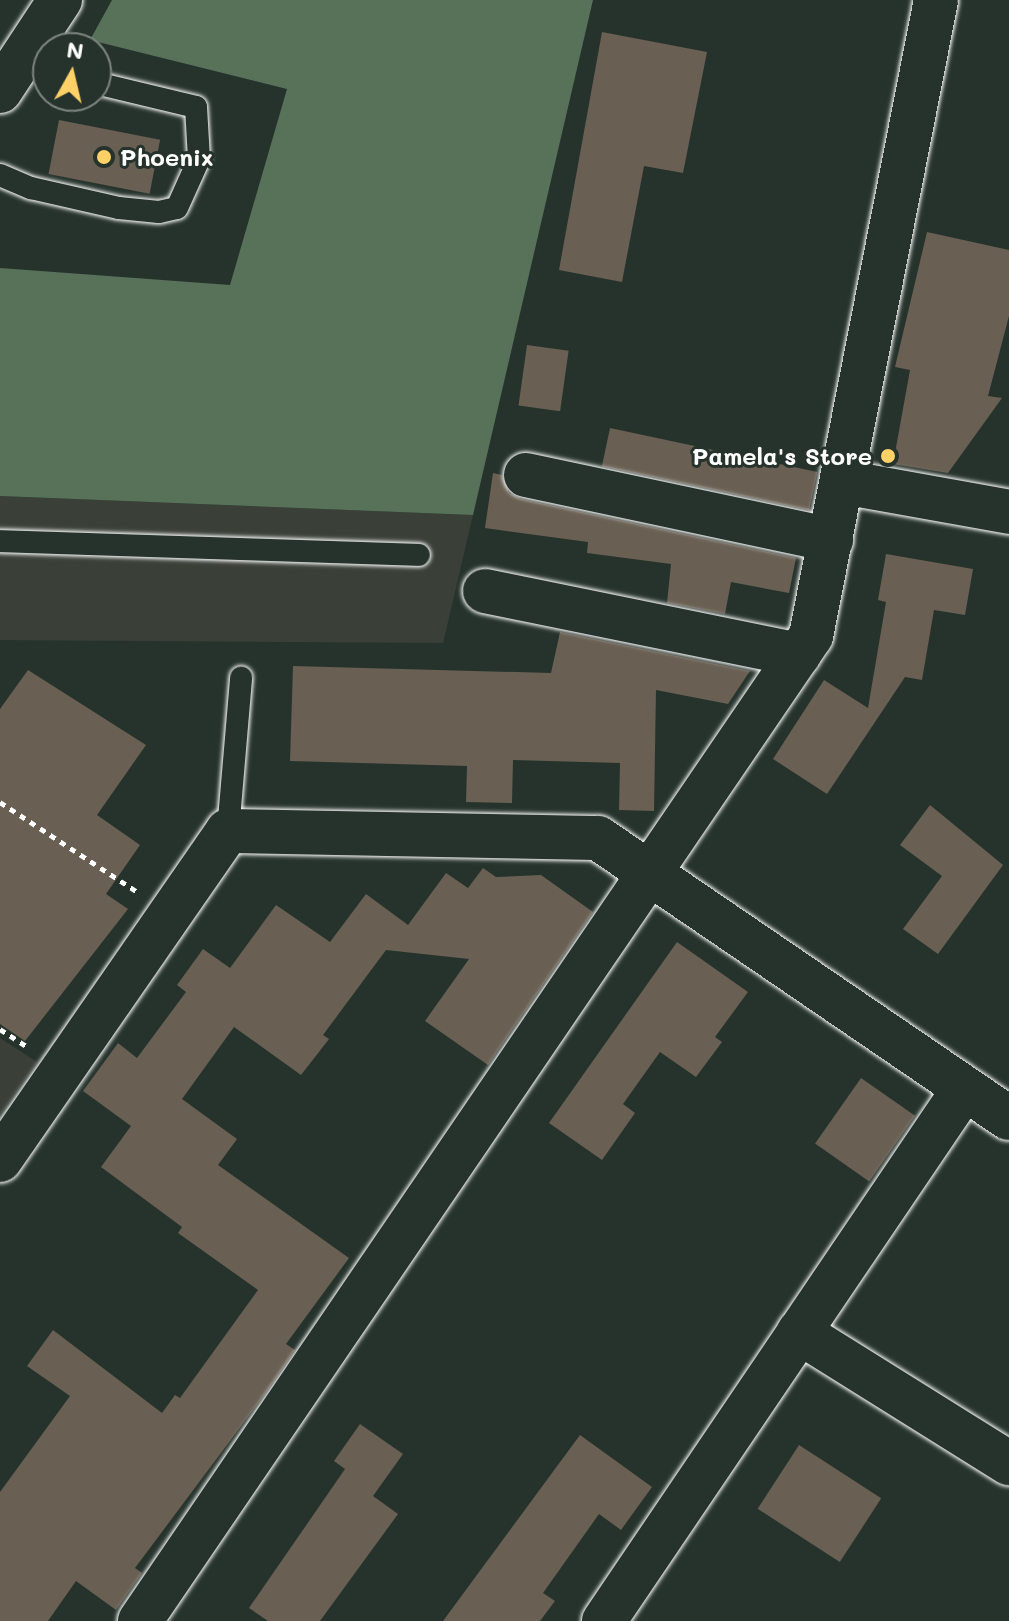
<!DOCTYPE html>
<style>
body{margin:0}
#map{position:relative;width:1009px;height:1621px;overflow:hidden;background:#26332d;font-family:Mali,sans-serif}
div>[style]{position:absolute}
.built>*{inset:0;background:#3a4038}
.green>*{inset:0;background:#577259}
.building>*{inset:0;background:#695f52;transform-origin:0 0}
.path>*{height:5px;margin-top:-2.5px;transform-origin:0;background:repeating-linear-gradient(90deg,#fff 0 6px,transparent 0 12px)}
.roads{filter:drop-shadow(0 0 2px #fff) drop-shadow(0 0 2px #fff)}
.service>*{height:22px;margin:-11px;padding:0 11px;transform-origin:11px;border-radius:11px;background:#26332d}
.minor>*{height:44px;margin:-22px;padding:0 22px;transform-origin:22px;border-radius:22px;background:#26332d}
.primary>*{height:44px;margin:-22px;padding:0 22px;transform-origin:22px;border-radius:22px;background:#26332d}
.dots>*{width:22px;height:22px;translate:-50% -50%;box-sizing:border-box;border:4px solid #26332d;border-radius:50%}
span{translate:-50% -50%;white-space:nowrap;text-align:center;line-height:1.15;-webkit-text-stroke:6px #26332d;paint-order:stroke}
.poi-label{font-size:24px;color:#fff;font-weight:700}
.left{translate:0 -50%;text-align:left}
.right{translate:-100% -50%;text-align:right}
.north{position:absolute;left:32px;top:32px;width:80px;height:80px;box-sizing:border-box;background:#26332d;border:2px solid #7d8581;border-radius:50%;rotate:8deg;font-size:22px;font-weight:700;line-height:32px;text-align:center;color:#fff}
.north::after{content:'';display:block;margin:auto;width:28px;height:36px;background:#ffd166;clip-path:polygon(50% 0,100% 100%,50% 72%,0 100%)}
</style>
<div id="map">
<div class="built">
<div style="clip-path:polygon(0 496px,473px 515px,443px 643px,0 640px)"></div>
<div style="clip-path:polygon(0 1038px,37px 1062px,0 1115px)"></div>
</div>
<div class="green">
<div style="clip-path:polygon(112px 0,593px 0,473px 515px,0 496px,0 268px,230px 285px,287px 89px,90px 40px)"></div>
</div>
<div class="building">
<div style="clip-path:polygon(602px 32px,707px 52px,683px 173px,644px 166px,622px 282px,559px 270px)"></div>
<div style="left:59px;top:120px;width:103px;height:55px;rotate:11deg"></div>
<div style="clip-path:polygon(927px 232px,1009px 250px,1009px 316px,988px 396px,1002px 398px,948px 473px,893px 464px,910px 370px,895px 367px)"></div>
<div style="left:527px;top:345px;width:42px;height:61px;rotate:8deg"></div>
<div style="left:610px;top:428px;width:212px;height:39px;rotate:12deg"></div>
<div style="clip-path:polygon(493px 473px,502px 475px,509px 493px,521px 499px,796px 558px,789px 593px,731px 582px,725px 614px,667px 603px,671px 564px,587px 553px,588px 542px,485px 528px)"></div>
<div style="clip-path:polygon(886px 554px,973px 569px,965px 615px,934px 610px,922px 680px,905px 677px,827px 794px,773px 759px,824px 680px,868px 708px,886px 602px,878px 600px)"></div>
<div style="clip-path:polygon(560px 632px,750px 671px,728px 704px,656px 690px,654px 811px,619px 810px,620px 763px,513px 760px,512px 803px,466px 802px,467px 766px,290px 761px,293px 666px,551px 673px)"></div>
<div style="clip-path:polygon(28px 670px,146px 745px,97px 815px,140px 845px,106px 894px,128px 909px,25px 1041px,0 1024px,0 709px)"></div>
<div style="clip-path:polygon(930px 805px,1003px 865px,938px 954px,903px 929px,942px 876px,900px 845px)"></div>
<div style="clip-path:polygon(483px 868px,496px 877px,541px 875px,593px 912px,488px 1065px,425px 1021px,469px 959px,386px 950px,323px 1035px,329px 1039px,301px 1075px,234px 1027px,182px 1099px,237px 1139px,218px 1165px,349px 1258px,286px 1344px,295px 1350px,265px 1394px,135px 1568px,142px 1573px,116px 1610px,76px 1581px,48px 1621px,0 1621px,0 1492px,70px 1396px,27px 1366px,53px 1330px,162px 1413px,175px 1395px,180px 1398px,258px 1290px,178px 1233px,182px 1227px,101px 1167px,131px 1126px,83px 1091px,118px 1043px,137px 1058px,186px 992px,177px 985px,203px 949px,230px 968px,276px 905px,330px 942px,366px 894px,408px 925px,446px 873px,468px 888px)"></div>
<div style="clip-path:polygon(677px 942px,748px 992px,715px 1037px,722px 1042px,696px 1077px,660px 1052px,623px 1104px,635px 1113px,602px 1160px,549px 1123px)"></div>
<div style="left:861px;top:1078px;width:66px;height:80px;rotate:35deg"></div>
<div style="clip-path:polygon(360px 1424px,403px 1454px,373px 1496px,398px 1514px,320px 1621px,268px 1621px,249px 1608px,345px 1469px,334px 1461px)"></div>
<div style="clip-path:polygon(580px 1435px,652px 1487px,621px 1530px,599px 1514px,543px 1593px,555px 1601px,540px 1621px,443px 1621px)"></div>
<div style="left:799px;top:1445px;width:98px;height:76px;rotate:33deg"></div>
</div>
<div class="path">
<div style="left:0;top:802px;width:163px;rotate:33.2deg"></div>
<div style="left:0;top:1029px;width:31px;rotate:33deg"></div>
</div>
<div class="roads">
<div class="service">
<div style="left:0;top:175px;width:34px;rotate:23deg"></div>
<div style="left:31px;top:188px;width:90px;rotate:12.8deg"></div>
<div style="left:119px;top:208px;width:40px;rotate:5.7deg"></div>
<div style="left:159px;top:212px;width:18px;rotate:-13deg"></div>
<div style="left:177px;top:208px;width:54px;rotate:-65.8deg"></div>
<div style="left:199px;top:159px;width:52px;rotate:-93.3deg"></div>
<div style="left:196px;top:107px;width:103px;rotate:-166.5deg"></div>
<div style="left:0;top:541px;width:419px;rotate:1.9deg"></div>
<div style="left:228px;top:831px;width:154px;rotate:-85.1deg"></div>
</div>
<div class="minor">
<div style="left:526px;top:475px;width:312px;rotate:12deg"></div>
<div style="left:843px;top:482px;width:169px;rotate:10.2deg"></div>
<div style="left:485px;top:591px;width:320px;rotate:11.5deg"></div>
<div style="left:0;top:1160px;width:400px;rotate:-55.3deg"></div>
<div style="left:228px;top:831px;width:370px;rotate:1.1deg"></div>
<div style="left:598px;top:838px;width:497px;rotate:34.3deg"></div>
<div style="left:799px;top:1332px;width:248px;rotate:32deg"></div>
<div style="left:140px;top:1621px;width:1192px;rotate:-55.74deg"></div>
<div style="left:811px;top:636px;width:648px;rotate:-78.88deg"></div>
<div style="left:604px;top:1621px;width:642px;rotate:-55.91deg"></div>
</div>
<div class="primary">
<div style="left:0;top:91px;width:109px;rotate:-56.6deg"></div>
</div>
</div>
<div class="dots">
<div style="left:104px;top:157px;background:#ffd166"></div>
<div style="left:888px;top:456px;background:#ffd166"></div>
</div>
<div class="poi-label">
<span class="left" style="left:120px;top:157px">Phoenix</span>
<span class="right" style="left:872px;top:456px">Pamela's Store</span>
</div>
<div class="north">N</div>
</div>
